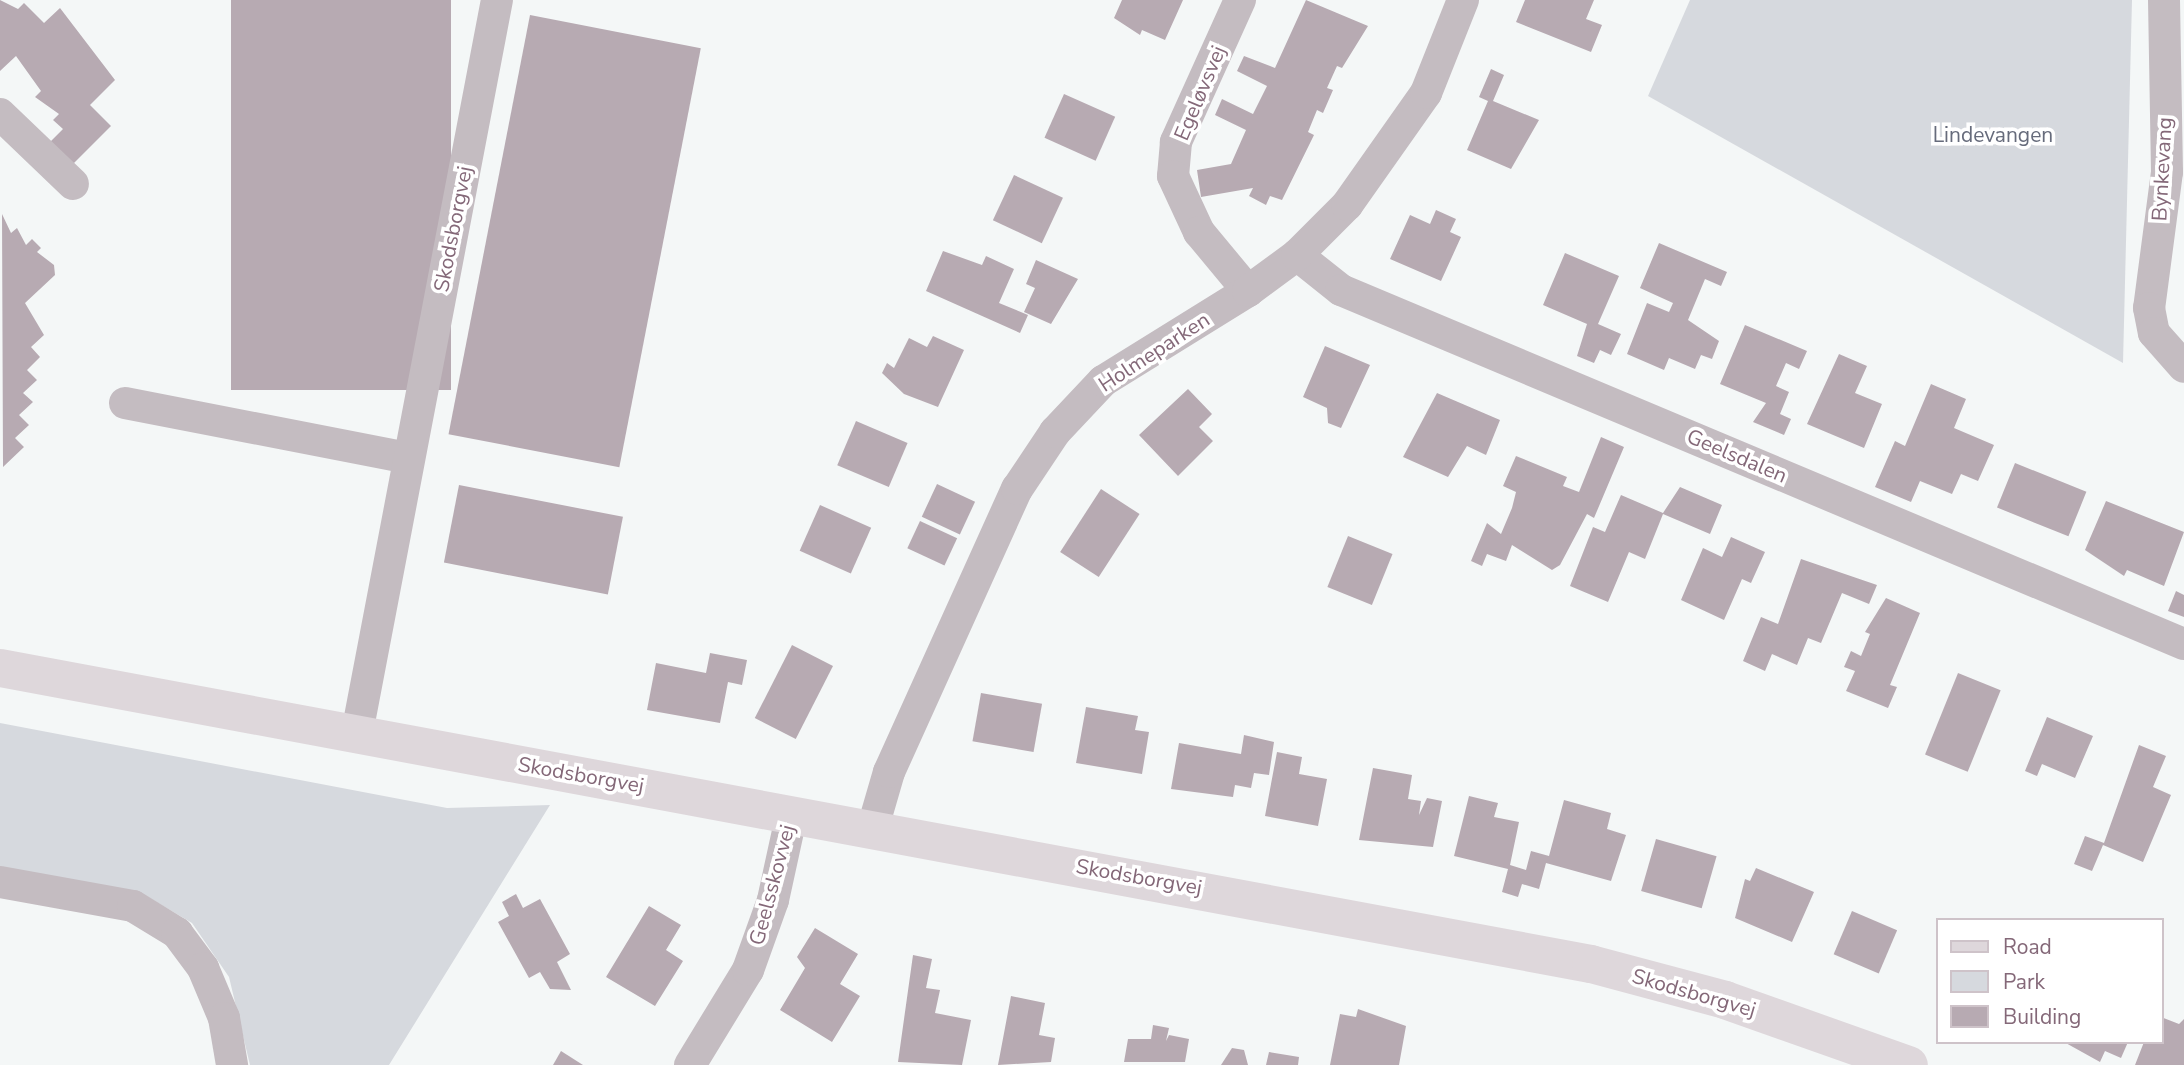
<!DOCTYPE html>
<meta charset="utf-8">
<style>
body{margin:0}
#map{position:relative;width:2184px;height:1065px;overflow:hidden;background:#f4f7f7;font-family:"Nunito Sans",sans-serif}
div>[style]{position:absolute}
.green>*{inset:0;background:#d6d9de}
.building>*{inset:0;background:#b7aab2;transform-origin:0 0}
.street>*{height:32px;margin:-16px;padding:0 16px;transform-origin:16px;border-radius:16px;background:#c4bcc1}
.secondary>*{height:38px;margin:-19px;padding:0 19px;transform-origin:19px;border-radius:19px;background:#ded7db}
span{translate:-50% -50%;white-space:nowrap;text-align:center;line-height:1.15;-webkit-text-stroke:7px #fff;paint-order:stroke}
.street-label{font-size:21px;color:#846878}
.park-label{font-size:21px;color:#666b7b}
.legend{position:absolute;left:1936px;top:918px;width:228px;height:126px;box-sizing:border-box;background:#fff;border:2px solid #cec3c9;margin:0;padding:9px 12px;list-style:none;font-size:21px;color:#846878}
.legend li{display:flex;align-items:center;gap:14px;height:35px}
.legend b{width:35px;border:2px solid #cec3c9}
</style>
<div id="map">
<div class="green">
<div style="clip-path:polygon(1690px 0,2132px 0,2123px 363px,1648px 96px)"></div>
<div style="clip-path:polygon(0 723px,447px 808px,550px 805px,389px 1065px,250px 1065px,229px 977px,192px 923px,143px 894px,0 868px)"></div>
</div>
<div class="building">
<div style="clip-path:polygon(0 0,18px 9px,24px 3px,44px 23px,60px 8px,115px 80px,90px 105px,111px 126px,66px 171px,48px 144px,63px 129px,53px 120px,59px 114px,35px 97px,41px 91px,16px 56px,0 71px)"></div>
<div style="left:231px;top:0;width:220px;height:390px"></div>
<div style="clip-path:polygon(1122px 0,1183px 0,1165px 40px,1142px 30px,1140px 35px,1114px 18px)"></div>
<div style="clip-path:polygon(1306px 0,1368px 26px,1342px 68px,1337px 66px,1327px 88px,1333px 90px,1323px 113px,1317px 110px,1308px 132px,1314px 135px,1282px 200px,1270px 196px,1266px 205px,1249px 196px,1253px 188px,1201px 197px,1197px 170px,1231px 164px,1246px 130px,1215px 115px,1222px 99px,1253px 114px,1267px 86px,1237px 71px,1244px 56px,1275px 68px)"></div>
<div style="clip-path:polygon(1525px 0,1594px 0,1586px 19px,1602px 25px,1591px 52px,1516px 22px)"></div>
<div style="left:530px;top:15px;width:174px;height:427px;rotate:11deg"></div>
<div style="clip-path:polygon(1491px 69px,1504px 75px,1493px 101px,1539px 120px,1511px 169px,1467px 150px,1488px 101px,1479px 97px)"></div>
<div style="left:1064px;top:94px;width:56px;height:48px;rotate:24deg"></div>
<div style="left:1014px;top:175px;width:54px;height:50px;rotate:25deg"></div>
<div style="clip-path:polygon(1436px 210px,1456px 219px,1450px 232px,1461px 237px,1441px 281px,1390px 259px,1410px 215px,1430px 224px)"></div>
<div style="clip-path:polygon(2px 214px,11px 233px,17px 228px,26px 245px,32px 239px,41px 248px,37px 252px,54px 265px,55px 275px,25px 303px,44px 335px,31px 347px,40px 357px,27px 370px,37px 380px,23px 393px,33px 402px,19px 415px,29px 425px,15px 438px,24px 447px,3px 467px)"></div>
<div style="clip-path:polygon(1659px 243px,1727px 272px,1721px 286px,1705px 279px,1688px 320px,1719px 341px,1712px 359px,1701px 355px,1695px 369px,1669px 358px,1664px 370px,1627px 354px,1647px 303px,1669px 312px,1673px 303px,1640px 288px)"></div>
<div style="clip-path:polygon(943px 251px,982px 265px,986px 256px,1014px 269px,999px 303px,1028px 315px,1020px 333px,926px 291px)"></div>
<div style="clip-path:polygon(1565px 253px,1619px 276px,1598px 324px,1621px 334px,1611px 355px,1600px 350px,1594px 363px,1577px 356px,1587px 324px,1543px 305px)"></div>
<div style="clip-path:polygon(1036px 260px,1078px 279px,1051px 324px,1024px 312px,1035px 288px,1026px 284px)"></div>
<div style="clip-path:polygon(1745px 325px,1807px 351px,1799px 369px,1786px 363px,1776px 386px,1789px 392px,1780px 414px,1791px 419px,1784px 435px,1753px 422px,1766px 403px,1720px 384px)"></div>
<div style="clip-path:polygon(933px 336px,964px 350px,938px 407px,904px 394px,882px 373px,887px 363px,894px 368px,909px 338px,927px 347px)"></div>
<div style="clip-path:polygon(1325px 346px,1370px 365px,1341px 428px,1328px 423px,1327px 408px,1303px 397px)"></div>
<div style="clip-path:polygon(1839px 354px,1867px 366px,1855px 393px,1882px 404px,1864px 448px,1807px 424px)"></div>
<div style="clip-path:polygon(1931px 384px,1966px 399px,1954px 428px,1994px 445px,1978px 481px,1961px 474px,1952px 494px,1920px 481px,1911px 502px,1875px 487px,1895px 441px,1905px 446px)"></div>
<div style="clip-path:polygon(1188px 389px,1212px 414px,1199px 427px,1213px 441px,1178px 476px,1139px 435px)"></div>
<div style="clip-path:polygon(1437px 393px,1500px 420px,1486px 455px,1467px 446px,1448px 477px,1403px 457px)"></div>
<div style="left:856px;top:421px;width:56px;height:48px;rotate:23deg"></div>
<div style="clip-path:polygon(1601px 437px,1624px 447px,1594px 518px,1587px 514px,1560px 565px,1552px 570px,1512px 545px,1506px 561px,1487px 554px,1482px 566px,1471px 561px,1487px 523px,1501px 534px,1512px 508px,1516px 492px,1503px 486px,1516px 456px,1567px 477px,1563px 486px,1579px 492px)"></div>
<div style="left:2015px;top:463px;width:77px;height:48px;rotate:22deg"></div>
<div style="left:937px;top:484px;width:42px;height:36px;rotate:25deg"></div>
<div style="left:459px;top:485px;width:167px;height:79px;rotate:11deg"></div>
<div style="clip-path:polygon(1680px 487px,1722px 505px,1710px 534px,1663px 514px,1645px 559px,1629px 552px,1608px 602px,1570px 586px,1593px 527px,1605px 532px,1621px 495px,1663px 513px)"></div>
<div style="left:1101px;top:489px;width:46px;height:75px;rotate:33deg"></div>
<div style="clip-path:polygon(2106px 501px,2184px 532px,2164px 586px,2127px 570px,2124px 576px,2085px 550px)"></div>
<div style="left:820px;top:505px;width:56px;height:50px;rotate:24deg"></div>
<div style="left:920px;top:521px;width:41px;height:30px;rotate:25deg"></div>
<div style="left:1348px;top:536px;width:48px;height:55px;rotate:22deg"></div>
<div style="clip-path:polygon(1731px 537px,1765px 552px,1751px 583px,1742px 579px,1724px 620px,1681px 600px,1703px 548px,1722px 557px)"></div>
<div style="clip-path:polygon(1801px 559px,1877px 585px,1869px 604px,1842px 593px,1821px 643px,1808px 638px,1797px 665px,1772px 654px,1765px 671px,1743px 661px,1761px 617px,1778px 624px)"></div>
<div style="clip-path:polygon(2176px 591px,2184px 595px,2184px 617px,2168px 611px)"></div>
<div style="clip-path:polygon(1886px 598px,1920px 613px,1890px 685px,1897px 687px,1888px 708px,1846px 691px,1855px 671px,1844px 667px,1851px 651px,1861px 656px,1870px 634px,1865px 632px)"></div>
<div style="left:792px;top:645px;width:46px;height:82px;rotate:27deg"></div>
<div style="clip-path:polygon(710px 653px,747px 660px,742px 685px,728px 682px,720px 723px,647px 710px,656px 663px,706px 673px)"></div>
<div style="left:1958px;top:673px;width:46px;height:88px;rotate:22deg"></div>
<div style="left:981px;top:693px;width:62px;height:49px;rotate:10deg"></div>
<div style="clip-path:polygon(1086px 707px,1138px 716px,1135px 730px,1149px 732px,1142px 774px,1076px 763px)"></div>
<div style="clip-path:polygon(2047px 717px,2093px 736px,2075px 778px,2042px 764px,2037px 776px,2025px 771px)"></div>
<div style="clip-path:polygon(1244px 735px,1274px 742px,1269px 775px,1254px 773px,1251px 788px,1235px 785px,1233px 797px,1171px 789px,1179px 743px,1241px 754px)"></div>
<div style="clip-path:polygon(2139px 745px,2166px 756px,2153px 787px,2171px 795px,2143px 862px,2103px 845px,2092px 871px,2074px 864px,2085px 836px,2104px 843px)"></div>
<div style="clip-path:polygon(1277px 752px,1302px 757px,1299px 774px,1327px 779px,1318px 826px,1265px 816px)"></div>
<div style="clip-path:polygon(1373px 768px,1412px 775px,1408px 799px,1421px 801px,1419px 815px,1427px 798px,1442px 801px,1433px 847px,1359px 840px)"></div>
<div style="clip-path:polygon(1469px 796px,1498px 803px,1494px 817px,1519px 822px,1510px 865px,1526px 870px,1531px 851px,1549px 856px,1564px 800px,1611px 813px,1607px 829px,1626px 835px,1611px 881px,1546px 863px,1539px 889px,1522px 884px,1518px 897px,1502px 892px,1508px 869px,1454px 856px)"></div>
<div style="left:1656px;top:839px;width:63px;height:54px;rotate:16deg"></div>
<div style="clip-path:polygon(1756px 868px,1814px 892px,1792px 942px,1735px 918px,1745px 879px,1750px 881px)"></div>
<div style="clip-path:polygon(516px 894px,523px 908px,540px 899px,570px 954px,557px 962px,571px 990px,550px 989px,540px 972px,529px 978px,498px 922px,509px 916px,502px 902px)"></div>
<div style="clip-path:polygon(649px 906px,681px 925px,666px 950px,683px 961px,655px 1006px,606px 977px)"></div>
<div style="left:1852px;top:911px;width:49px;height:47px;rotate:23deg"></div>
<div style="clip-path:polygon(815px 928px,858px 954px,840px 984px,860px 996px,832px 1042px,780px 1010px,805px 968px,797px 957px)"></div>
<div style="clip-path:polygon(913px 955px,932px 959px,926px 988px,940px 990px,935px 1013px,971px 1020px,962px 1065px,898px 1062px)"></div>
<div style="clip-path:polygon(1011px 996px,1045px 1003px,1039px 1035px,1055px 1038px,1051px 1062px,998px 1065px)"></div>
<div style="clip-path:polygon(1358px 1009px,1406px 1026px,1399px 1065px,1330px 1065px,1340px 1014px,1356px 1017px)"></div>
<div style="clip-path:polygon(2161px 1017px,2179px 1024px,2184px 1019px,2184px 1065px,2135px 1065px,2144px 1042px,2161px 1042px)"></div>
<div style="clip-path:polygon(1153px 1025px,1169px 1028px,1166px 1041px,1169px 1035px,1189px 1039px,1185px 1062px,1124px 1062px,1128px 1039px,1151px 1039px)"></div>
<div style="clip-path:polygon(2064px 1042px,2128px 1042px,2121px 1058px,2105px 1051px,2100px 1062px)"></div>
<div style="clip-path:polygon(1232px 1048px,1244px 1050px,1248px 1065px,1221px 1065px)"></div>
<div style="clip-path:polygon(561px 1051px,583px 1065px,553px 1065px)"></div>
<div style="clip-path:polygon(1269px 1052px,1299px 1057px,1298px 1065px,1266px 1065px)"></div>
</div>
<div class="street">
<div style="left:1240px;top:0;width:156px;rotate:114.3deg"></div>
<div style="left:1176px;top:142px;width:34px;rotate:95deg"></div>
<div style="left:1173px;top:176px;width:62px;rotate:65.1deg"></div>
<div style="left:1199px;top:232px;width:77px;rotate:50.3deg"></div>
<div style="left:2164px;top:0;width:172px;rotate:89deg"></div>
<div style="left:2167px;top:172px;width:137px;rotate:97.5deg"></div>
<div style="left:2149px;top:308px;width:25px;rotate:79deg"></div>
<div style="left:2154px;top:333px;width:45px;rotate:48.6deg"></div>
<div style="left:0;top:114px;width:101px;rotate:43.8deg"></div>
<div style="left:1297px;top:255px;width:56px;rotate:38.5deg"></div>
<div style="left:1341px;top:290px;width:914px;rotate:22.78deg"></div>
<div style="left:125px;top:403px;width:289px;rotate:11deg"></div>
<div style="left:357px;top:733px;width:746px;rotate:-79.19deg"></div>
<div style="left:873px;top:827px;width:57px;rotate:-73.8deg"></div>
<div style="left:889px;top:772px;width:311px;rotate:-65.7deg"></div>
<div style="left:1017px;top:489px;width:69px;rotate:-56.3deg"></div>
<div style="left:1055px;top:432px;width:70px;rotate:-46.7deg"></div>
<div style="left:1103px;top:381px;width:171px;rotate:-31.8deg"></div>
<div style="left:1248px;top:291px;width:61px;rotate:-36.3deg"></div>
<div style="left:1297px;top:255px;width:71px;rotate:-45deg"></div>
<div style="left:1347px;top:205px;width:137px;rotate:-54.8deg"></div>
<div style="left:1426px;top:93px;width:100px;rotate:-68.3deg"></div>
<div style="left:0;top:882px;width:135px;rotate:10.2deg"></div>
<div style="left:133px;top:906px;width:52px;rotate:31.5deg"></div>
<div style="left:177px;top:933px;width:44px;rotate:53.4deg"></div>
<div style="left:203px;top:968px;width:54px;rotate:67.2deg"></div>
<div style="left:224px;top:1018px;width:48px;rotate:80.3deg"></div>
<div style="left:690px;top:1065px;width:111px;rotate:-58.6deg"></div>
<div style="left:748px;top:970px;width:74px;rotate:-70.3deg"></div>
<div style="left:773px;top:900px;width:89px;rotate:-77.7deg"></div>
</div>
<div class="secondary">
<div style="left:0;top:668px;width:1618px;rotate:10.54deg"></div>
<div style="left:1591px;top:964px;width:139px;rotate:15deg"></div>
<div style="left:1725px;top:1000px;width:195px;rotate:19.5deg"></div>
</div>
<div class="street-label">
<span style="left:1200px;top:93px;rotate:-67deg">Egeløvsvej</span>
<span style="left:2162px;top:169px;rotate:-87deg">Bynkevang</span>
<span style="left:453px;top:229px;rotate:-79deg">Skodsborgvej</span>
<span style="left:1154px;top:352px;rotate:-33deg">Holmeparken</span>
<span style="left:1737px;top:456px;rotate:23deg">Geelsdalen</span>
<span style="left:581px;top:775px;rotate:10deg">Skodsborgvej</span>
<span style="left:1139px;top:877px;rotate:10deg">Skodsborgvej</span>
<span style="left:772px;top:885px;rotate:-75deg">Geelsskovvej</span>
<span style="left:1694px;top:993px;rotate:16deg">Skodsborgvej</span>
</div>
<div class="park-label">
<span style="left:1993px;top:135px">Lindevangen</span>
</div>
<ul class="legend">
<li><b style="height:9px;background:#ded7db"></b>Road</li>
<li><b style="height:19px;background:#d6d9de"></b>Park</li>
<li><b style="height:19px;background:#b7aab2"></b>Building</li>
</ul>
</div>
